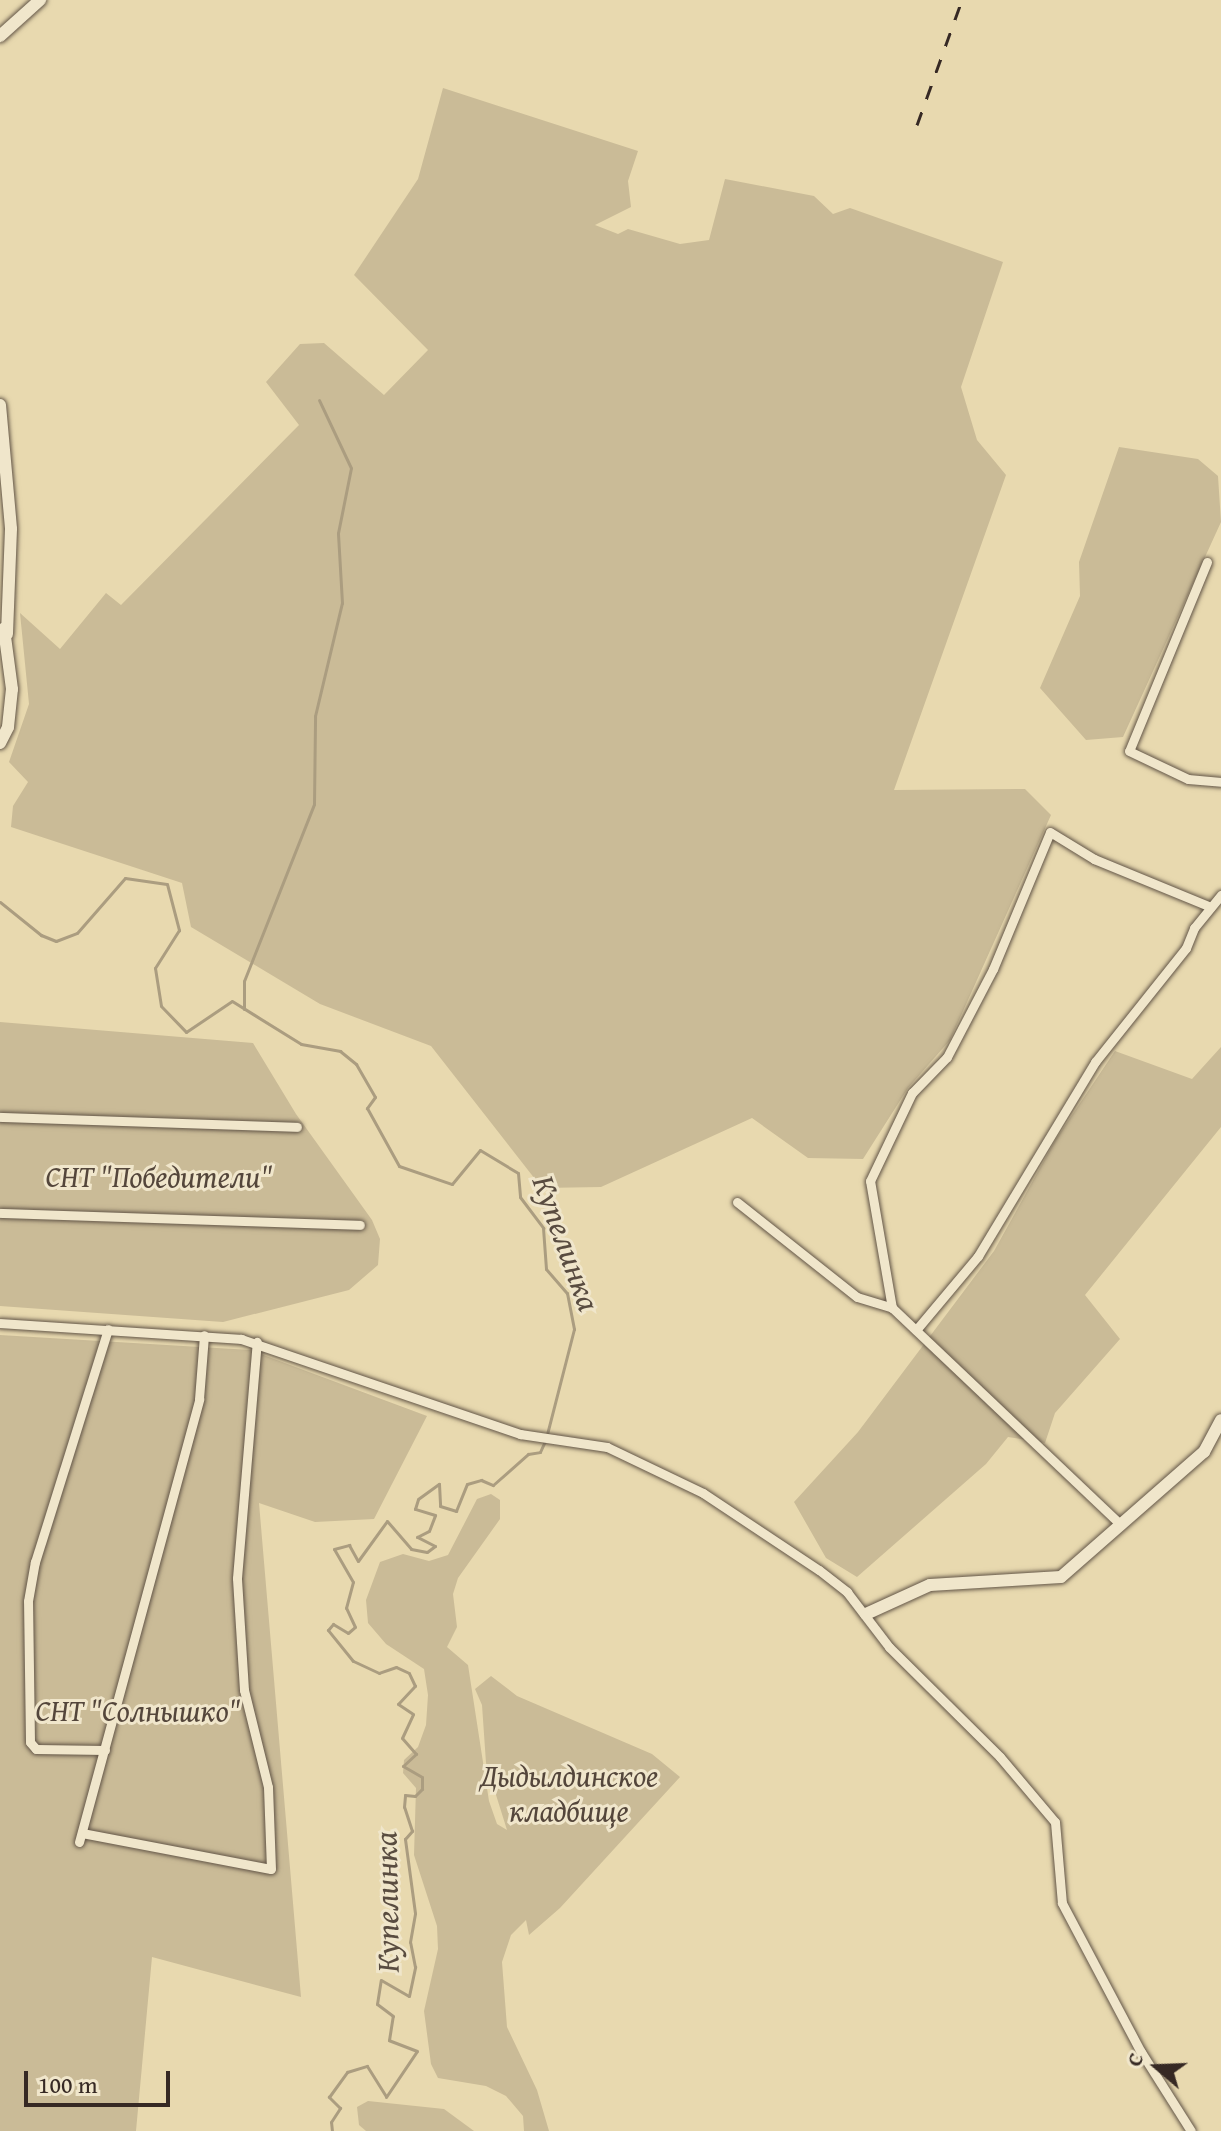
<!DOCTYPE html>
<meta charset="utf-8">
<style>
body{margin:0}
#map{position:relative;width:1221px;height:2131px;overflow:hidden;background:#e8d9af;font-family:"Gentium Book Plus",serif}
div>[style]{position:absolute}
.green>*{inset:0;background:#cabb97}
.stream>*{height:3px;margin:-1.5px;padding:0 1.5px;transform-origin:1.5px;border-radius:1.5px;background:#ab9d80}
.roads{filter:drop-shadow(0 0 2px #625547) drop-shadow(0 0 2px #625547)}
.street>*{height:9px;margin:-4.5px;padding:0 4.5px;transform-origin:4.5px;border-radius:4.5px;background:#f0e6cb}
.secondary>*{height:12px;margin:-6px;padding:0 6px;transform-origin:6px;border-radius:6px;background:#f0e6cb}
.rail>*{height:3px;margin-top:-1.5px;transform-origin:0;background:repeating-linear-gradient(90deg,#362924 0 14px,transparent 0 28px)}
span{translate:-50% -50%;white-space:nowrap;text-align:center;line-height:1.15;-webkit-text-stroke:6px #f0e6cb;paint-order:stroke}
.park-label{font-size:30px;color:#54463b;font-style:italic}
.water-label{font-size:32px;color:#594c40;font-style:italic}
.north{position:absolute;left:1117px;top:2027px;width:80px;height:80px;-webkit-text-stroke:6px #f0e6cb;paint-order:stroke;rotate:289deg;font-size:22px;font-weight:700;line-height:32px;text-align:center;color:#362924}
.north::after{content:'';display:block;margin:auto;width:28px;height:36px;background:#362924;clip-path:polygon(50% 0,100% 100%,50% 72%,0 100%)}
.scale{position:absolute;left:24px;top:2071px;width:146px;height:36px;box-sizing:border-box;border:4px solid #362924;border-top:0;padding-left:10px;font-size:24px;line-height:28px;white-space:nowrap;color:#362924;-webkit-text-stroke:6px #f0e6cb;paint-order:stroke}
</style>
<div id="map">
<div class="green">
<div style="clip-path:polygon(443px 88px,638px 151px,628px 181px,631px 207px,595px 225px,618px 234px,628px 229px,680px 244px,709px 240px,725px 179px,814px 196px,833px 214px,850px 208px,1003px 262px,961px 387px,977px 440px,1006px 475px,894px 790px,1025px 789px,1051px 815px,950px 1040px,908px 1088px,863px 1159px,808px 1158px,752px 1118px,601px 1187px,542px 1188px,431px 1046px,320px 1004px,191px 927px,182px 883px,11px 827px,13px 806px,28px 782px,9px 762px,29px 704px,20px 613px,60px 649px,106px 593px,121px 605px,299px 425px,266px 382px,300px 344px,324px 343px,384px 395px,428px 350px,354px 275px,418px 179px)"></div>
<div style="clip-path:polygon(1119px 447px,1198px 459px,1218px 476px,1221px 522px,1123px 737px,1086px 740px,1040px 688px,1080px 596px,1079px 562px)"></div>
<div style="clip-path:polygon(0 1022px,253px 1043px,296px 1114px,372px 1220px,380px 1239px,378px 1265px,349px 1290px,223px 1322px,0 1306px)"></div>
<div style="clip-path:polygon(1221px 1047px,1221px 1127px,1085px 1295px,1120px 1339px,1055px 1413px,1045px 1443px,1008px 1437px,986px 1464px,857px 1577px,826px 1558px,794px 1502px,858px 1432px,994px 1251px,1056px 1139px,1115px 1051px,1192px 1079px)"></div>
<div style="clip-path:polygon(0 1335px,250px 1350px,427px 1416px,374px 1519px,315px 1522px,259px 1503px,301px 1997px,152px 1957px,136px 2131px,0 2131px)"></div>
<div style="clip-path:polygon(491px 1494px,500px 1500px,500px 1519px,458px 1578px,453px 1594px,457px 1627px,447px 1647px,468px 1665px,489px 1801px,497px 1824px,507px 1830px,486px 1763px,482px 1705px,475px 1689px,491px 1676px,517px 1696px,652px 1754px,680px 1777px,560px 1908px,529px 1935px,526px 1920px,511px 1935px,502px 1962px,507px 2027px,537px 2090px,549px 2131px,524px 2131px,523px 2116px,506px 2096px,486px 2086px,438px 2078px,431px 2064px,424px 2011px,438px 1949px,437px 1926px,414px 1855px,416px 1788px,403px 1773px,404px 1760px,418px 1747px,426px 1725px,428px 1695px,424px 1669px,386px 1644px,368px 1623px,366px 1600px,380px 1562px,403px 1554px,429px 1561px,448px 1555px,477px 1499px)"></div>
<div style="clip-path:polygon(368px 2101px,444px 2109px,474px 2131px,366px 2131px,359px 2125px,357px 2107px)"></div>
</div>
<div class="stream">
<div style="left:0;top:902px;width:53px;rotate:38.8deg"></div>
<div style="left:41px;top:935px;width:16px;rotate:22deg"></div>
<div style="left:56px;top:941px;width:22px;rotate:-21deg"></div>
<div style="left:77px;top:933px;width:73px;rotate:-48.9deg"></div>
<div style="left:125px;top:878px;width:42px;rotate:8.1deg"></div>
<div style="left:167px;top:884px;width:48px;rotate:75.4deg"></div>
<div style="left:179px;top:930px;width:45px;rotate:122.3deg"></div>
<div style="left:155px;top:968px;width:38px;rotate:81deg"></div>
<div style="left:161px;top:1006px;width:36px;rotate:46deg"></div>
<div style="left:186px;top:1032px;width:55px;rotate:-34deg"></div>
<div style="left:232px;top:1001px;width:81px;rotate:31.9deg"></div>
<div style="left:301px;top:1044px;width:40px;rotate:10deg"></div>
<div style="left:340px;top:1051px;width:21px;rotate:39deg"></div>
<div style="left:356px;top:1064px;width:38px;rotate:60deg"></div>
<div style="left:375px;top:1097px;width:14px;rotate:126deg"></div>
<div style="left:367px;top:1108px;width:66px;rotate:61.1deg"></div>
<div style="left:399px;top:1166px;width:56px;rotate:18.8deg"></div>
<div style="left:452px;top:1184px;width:44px;rotate:-50.5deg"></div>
<div style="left:480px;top:1150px;width:44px;rotate:31.2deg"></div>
<div style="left:518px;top:1173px;width:24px;rotate:85deg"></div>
<div style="left:520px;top:1197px;width:39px;rotate:53deg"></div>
<div style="left:543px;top:1228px;width:41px;rotate:85.8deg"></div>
<div style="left:546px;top:1269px;width:32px;rotate:49deg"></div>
<div style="left:567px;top:1293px;width:37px;rotate:79deg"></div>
<div style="left:574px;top:1329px;width:108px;rotate:104.4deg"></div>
<div style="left:244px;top:1009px;width:28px;rotate:-90deg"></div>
<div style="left:244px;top:981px;width:190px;rotate:-68.4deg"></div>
<div style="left:314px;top:804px;width:88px;rotate:-89.3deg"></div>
<div style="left:315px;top:716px;width:116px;rotate:-76.6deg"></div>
<div style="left:342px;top:603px;width:70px;rotate:-93.3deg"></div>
<div style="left:338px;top:533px;width:66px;rotate:-78.7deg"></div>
<div style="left:351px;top:468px;width:75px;rotate:-115.2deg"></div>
<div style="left:332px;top:2131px;width:9px;rotate:-96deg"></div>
<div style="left:331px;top:2122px;width:17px;rotate:-57deg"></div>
<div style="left:340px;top:2108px;width:16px;rotate:-135deg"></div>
<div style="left:329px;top:2097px;width:31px;rotate:-54deg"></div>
<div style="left:347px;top:2072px;width:21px;rotate:-17deg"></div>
<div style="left:367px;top:2066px;width:36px;rotate:58deg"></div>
<div style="left:386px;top:2097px;width:55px;rotate:-56deg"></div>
<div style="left:417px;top:2051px;width:30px;rotate:-159deg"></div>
<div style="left:389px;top:2040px;width:24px;rotate:-81deg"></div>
<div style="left:393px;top:2016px;width:20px;rotate:-143deg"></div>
<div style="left:377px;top:2004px;width:24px;rotate:-81deg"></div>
<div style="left:381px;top:1980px;width:32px;rotate:30deg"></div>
<div style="left:409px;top:1996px;width:30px;rotate:-78deg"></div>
<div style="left:415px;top:1967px;width:25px;rotate:-101deg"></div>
<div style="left:410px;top:1942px;width:29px;rotate:-80deg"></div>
<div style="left:415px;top:1913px;width:75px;rotate:-97.7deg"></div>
<div style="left:405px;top:1839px;width:11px;rotate:-49deg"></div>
<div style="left:412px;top:1831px;width:25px;rotate:-108deg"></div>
<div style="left:404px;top:1807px;width:12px;rotate:-85deg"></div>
<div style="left:405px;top:1795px;width:10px;rotate:6deg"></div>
<div style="left:415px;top:1796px;width:10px;rotate:-45deg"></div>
<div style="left:422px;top:1789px;width:12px;rotate:-90deg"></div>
<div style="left:422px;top:1777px;width:22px;rotate:-150deg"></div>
<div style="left:403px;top:1766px;width:18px;rotate:-43deg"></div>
<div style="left:416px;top:1754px;width:21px;rotate:-131deg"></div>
<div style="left:402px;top:1738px;width:26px;rotate:-65deg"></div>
<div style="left:413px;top:1714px;width:18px;rotate:-146deg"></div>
<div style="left:398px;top:1704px;width:25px;rotate:-47deg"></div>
<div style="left:415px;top:1686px;width:14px;rotate:-115deg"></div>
<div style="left:409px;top:1673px;width:14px;rotate:-155deg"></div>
<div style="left:396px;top:1667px;width:18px;rotate:161deg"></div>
<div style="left:379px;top:1673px;width:29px;rotate:-155deg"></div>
<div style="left:353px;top:1661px;width:40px;rotate:-129deg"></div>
<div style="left:328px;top:1630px;width:8px;rotate:-50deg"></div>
<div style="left:333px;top:1624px;width:17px;rotate:31deg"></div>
<div style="left:348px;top:1633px;width:9px;rotate:-41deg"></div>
<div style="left:355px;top:1627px;width:21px;rotate:-115deg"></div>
<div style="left:346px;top:1608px;width:27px;rotate:-75deg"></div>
<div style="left:353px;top:1582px;width:38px;rotate:-120deg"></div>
<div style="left:334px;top:1549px;width:16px;rotate:-15deg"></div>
<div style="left:349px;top:1545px;width:18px;rotate:61deg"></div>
<div style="left:358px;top:1561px;width:49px;rotate:-54.1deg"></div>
<div style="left:387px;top:1521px;width:37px;rotate:49deg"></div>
<div style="left:411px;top:1549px;width:16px;rotate:11deg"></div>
<div style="left:427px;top:1552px;width:10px;rotate:-37deg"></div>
<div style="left:435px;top:1546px;width:20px;rotate:-153deg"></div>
<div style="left:417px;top:1537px;width:13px;rotate:-27deg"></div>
<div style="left:429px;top:1531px;width:17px;rotate:-69deg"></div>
<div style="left:435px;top:1515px;width:21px;rotate:-163deg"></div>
<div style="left:415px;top:1509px;width:10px;rotate:-73deg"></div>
<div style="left:418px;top:1499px;width:26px;rotate:-36deg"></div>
<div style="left:439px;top:1484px;width:22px;rotate:87deg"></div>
<div style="left:440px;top:1506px;width:17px;rotate:17deg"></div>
<div style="left:456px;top:1511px;width:29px;rotate:-68deg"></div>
<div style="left:467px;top:1484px;width:15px;rotate:-16deg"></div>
<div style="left:481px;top:1480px;width:13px;rotate:23deg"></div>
<div style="left:493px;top:1485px;width:47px;rotate:-41.5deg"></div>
<div style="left:528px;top:1454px;width:12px;rotate:-9deg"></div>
<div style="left:540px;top:1452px;width:12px;rotate:-66deg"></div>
</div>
<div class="roads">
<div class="street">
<div style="left:1207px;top:562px;width:204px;rotate:112.4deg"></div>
<div style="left:1129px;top:751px;width:65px;rotate:25.4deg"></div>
<div style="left:1188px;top:779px;width:33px;rotate:5deg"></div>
<div style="left:0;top:1117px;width:297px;rotate:1.9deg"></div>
<div style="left:737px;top:1202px;width:153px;rotate:38.4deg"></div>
<div style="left:857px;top:1297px;width:37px;rotate:17deg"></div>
<div style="left:0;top:1213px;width:360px;rotate:1.9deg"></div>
<div style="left:0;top:1323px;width:242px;rotate:3.8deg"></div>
<div style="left:241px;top:1339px;width:295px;rotate:18.8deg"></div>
<div style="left:520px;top:1434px;width:88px;rotate:8.5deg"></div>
<div style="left:607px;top:1447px;width:106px;rotate:25.6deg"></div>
<div style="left:703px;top:1493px;width:139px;rotate:33.6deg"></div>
<div style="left:819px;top:1570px;width:36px;rotate:38deg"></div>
<div style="left:847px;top:1592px;width:69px;rotate:52.6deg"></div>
<div style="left:889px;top:1647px;width:156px;rotate:44.7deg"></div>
<div style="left:1000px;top:1757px;width:85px;rotate:49.8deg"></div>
<div style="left:1055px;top:1822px;width:81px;rotate:85.1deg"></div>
<div style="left:1062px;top:1903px;width:169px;rotate:62.1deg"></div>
<div style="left:1141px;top:2052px;width:93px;rotate:57.7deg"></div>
<div style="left:916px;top:1330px;width:97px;rotate:-50deg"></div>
<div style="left:978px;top:1256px;width:227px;rotate:-58.9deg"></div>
<div style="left:1095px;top:1062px;width:146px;rotate:-51.4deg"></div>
<div style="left:1186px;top:948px;width:22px;rotate:-68deg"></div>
<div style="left:1194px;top:928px;width:43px;rotate:-50.7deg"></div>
<div style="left:1121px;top:1525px;width:315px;rotate:-136.5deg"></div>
<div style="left:892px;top:1308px;width:129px;rotate:-99.8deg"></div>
<div style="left:870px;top:1181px;width:98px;rotate:-64.5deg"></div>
<div style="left:912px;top:1093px;width:50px;rotate:-45.8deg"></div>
<div style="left:947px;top:1057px;width:99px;rotate:-62.4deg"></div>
<div style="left:993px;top:969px;width:148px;rotate:-67.4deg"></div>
<div style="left:1050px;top:832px;width:52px;rotate:31.5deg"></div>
<div style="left:1094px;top:859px;width:126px;rotate:22.3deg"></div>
<div style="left:105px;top:1750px;width:69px;rotate:-179.2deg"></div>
<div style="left:36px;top:1749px;width:9px;rotate:-131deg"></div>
<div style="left:30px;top:1742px;width:141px;rotate:-90.8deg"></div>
<div style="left:28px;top:1601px;width:40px;rotate:-80deg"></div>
<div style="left:35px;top:1562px;width:244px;rotate:-72.6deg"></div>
<div style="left:82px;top:1833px;width:192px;rotate:10.8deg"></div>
<div style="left:271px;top:1869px;width:82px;rotate:-92.1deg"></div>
<div style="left:268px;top:1787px;width:100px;rotate:-103.9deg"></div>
<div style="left:244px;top:1690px;width:112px;rotate:-93.6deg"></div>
<div style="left:237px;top:1578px;width:237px;rotate:-85.2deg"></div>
<div style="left:79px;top:1842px;width:459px;rotate:-74.8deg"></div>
<div style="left:199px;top:1399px;width:64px;rotate:-85.5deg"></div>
</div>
<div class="secondary">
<div style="left:0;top:36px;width:54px;rotate:-42deg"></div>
<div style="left:0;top:405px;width:124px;rotate:84.9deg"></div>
<div style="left:11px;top:529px;width:105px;rotate:92.2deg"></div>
<div style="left:0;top:743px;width:18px;rotate:-63deg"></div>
<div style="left:8px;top:727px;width:38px;rotate:-84deg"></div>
<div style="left:12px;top:689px;width:61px;rotate:-97.6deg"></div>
<div style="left:866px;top:1614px;width:70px;rotate:-24.4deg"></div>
<div style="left:930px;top:1585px;width:131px;rotate:-3.5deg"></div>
<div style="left:1061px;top:1577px;width:190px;rotate:-41.2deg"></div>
<div style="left:1204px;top:1452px;width:36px;rotate:-62deg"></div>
</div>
</div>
<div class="rail">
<div style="left:917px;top:125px;width:133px;rotate:-70.2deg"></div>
</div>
<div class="park-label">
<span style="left:159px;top:1176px">СНТ "Победители"</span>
<span style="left:138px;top:1710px">СНТ "Солнышко"</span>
<span style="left:569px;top:1792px">Дыдылдинское<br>кладбище</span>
</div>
<div class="water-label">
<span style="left:566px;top:1243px;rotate:70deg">Купелинка</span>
<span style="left:387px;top:1902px;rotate:-91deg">Купелинка</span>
</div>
<div class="north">С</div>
<div class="scale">100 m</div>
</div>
